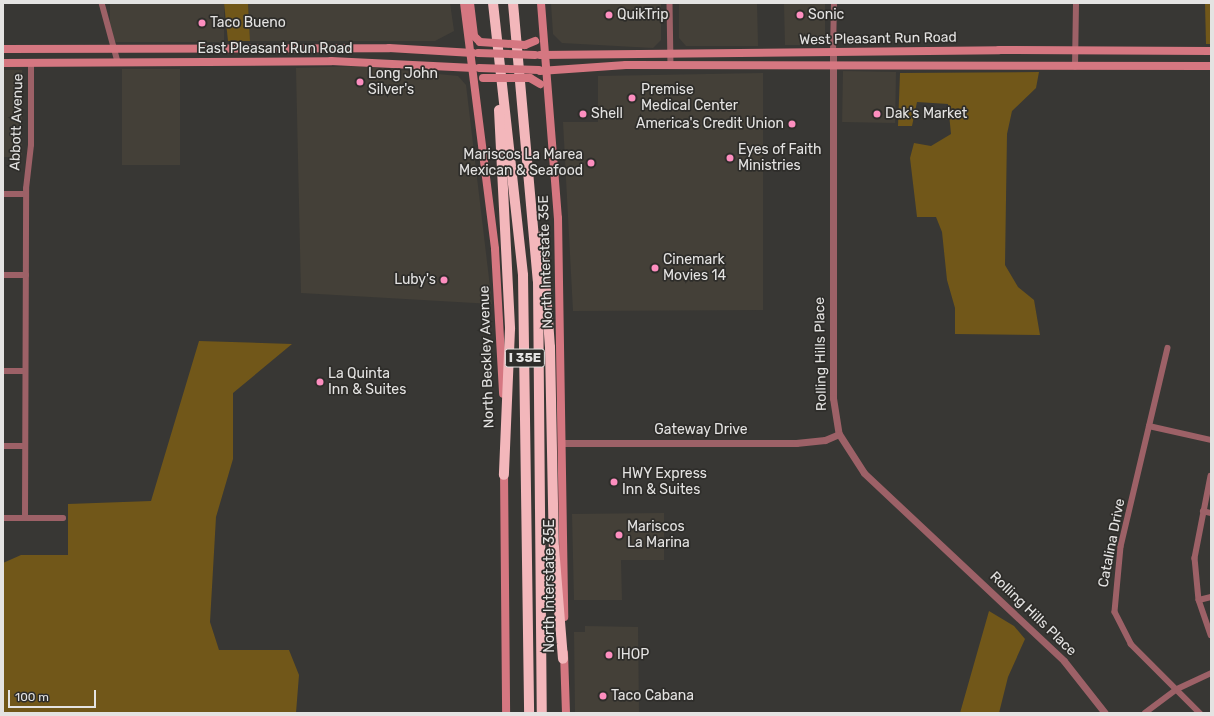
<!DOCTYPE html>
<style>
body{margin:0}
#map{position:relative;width:1214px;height:716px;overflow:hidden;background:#383734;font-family:Rubik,sans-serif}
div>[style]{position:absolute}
.built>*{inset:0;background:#444038;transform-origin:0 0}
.green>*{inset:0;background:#715719}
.minor>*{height:5.5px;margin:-2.75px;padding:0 2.75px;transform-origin:2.75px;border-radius:2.75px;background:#9d6167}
.tertiary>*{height:7px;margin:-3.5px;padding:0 3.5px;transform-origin:3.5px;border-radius:3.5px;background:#9d6167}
.secondary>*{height:8px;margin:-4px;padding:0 4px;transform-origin:4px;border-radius:4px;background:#d57781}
.motorway>*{height:10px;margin:-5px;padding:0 5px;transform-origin:5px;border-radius:5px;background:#f3b7bb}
.secondary-bridge>*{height:8px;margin:-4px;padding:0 4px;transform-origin:4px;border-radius:4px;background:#d57781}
.dots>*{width:11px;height:11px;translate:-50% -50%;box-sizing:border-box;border:2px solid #2e2d2a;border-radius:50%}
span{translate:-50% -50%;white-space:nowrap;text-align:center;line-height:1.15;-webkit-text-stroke:3.5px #2e2d2a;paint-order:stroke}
.shield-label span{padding:1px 3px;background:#2e2d2a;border:1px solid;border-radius:3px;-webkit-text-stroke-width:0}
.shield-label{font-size:13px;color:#e4e3e2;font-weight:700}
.poi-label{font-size:14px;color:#e4e3e2}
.left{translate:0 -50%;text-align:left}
.right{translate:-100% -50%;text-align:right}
.street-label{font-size:14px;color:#e4e3e2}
.frame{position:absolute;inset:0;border:4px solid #e4e3e2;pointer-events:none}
.scale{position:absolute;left:8px;top:690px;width:88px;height:18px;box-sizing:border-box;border:2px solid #e4e3e2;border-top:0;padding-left:5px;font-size:12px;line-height:14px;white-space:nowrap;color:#e4e3e2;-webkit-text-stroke:3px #2e2d2a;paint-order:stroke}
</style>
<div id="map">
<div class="built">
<div style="left:110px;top:3px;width:114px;height:39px"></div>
<div style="clip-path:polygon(248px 3px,450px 3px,454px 31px,435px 41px,250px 41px)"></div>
<div style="clip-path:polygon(551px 3px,661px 3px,661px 40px,653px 48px,562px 43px,553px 34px)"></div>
<div style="clip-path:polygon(679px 3px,757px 3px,758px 46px,686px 46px,679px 38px)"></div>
<div style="clip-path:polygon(784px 3px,825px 3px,825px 37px,817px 45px,785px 45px)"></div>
<div style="clip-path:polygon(360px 66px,458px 76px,466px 85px,492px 304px,301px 293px,296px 68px)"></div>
<div style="left:180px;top:69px;width:96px;height:58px;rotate:90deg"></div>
<div style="left:3px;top:70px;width:19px;height:87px"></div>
<div style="left:843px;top:71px;width:53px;height:51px;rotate:1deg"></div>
<div style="clip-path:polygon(763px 73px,763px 310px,573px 311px,563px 122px,598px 122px,598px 76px)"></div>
<div style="clip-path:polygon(664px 513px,664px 560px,621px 560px,622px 600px,574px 600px,572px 514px)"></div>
<div style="clip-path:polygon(585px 626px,638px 627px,639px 713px,575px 713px,574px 632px,585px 632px)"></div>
</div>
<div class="green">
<div style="clip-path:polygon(224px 3px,248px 3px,250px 41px,228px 41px)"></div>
<div style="clip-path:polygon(1205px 3px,1211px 3px,1211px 44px,1206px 44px)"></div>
<div style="clip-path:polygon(1039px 72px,1036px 88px,1012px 111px,1007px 134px,1005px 265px,1018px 287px,1034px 300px,1040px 335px,955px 334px,955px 308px,947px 280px,942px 232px,936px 217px,917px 217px,910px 158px,914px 143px,931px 146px,951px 134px,948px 104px,917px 102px,912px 126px,898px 126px,900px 73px)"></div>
<div style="clip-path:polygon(199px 341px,292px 344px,233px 393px,233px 459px,216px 517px,210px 622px,219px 650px,289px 650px,299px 675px,296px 713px,3px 713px,3px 563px,21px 555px,68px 555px,68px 504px,151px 501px)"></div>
<div style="clip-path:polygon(989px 611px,1014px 626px,1025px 639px,1008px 677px,999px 713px,960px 713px)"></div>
</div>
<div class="minor">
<div style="left:102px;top:3px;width:61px;rotate:74.8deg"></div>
<div style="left:670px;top:3px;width:62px;rotate:89.1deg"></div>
<div style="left:833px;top:53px;width:50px;rotate:-88.9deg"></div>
<div style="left:1075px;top:67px;width:64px;rotate:-89.1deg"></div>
<div style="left:3px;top:194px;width:23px"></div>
<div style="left:3px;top:275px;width:23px"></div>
<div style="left:1168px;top:348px;width:204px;rotate:103.3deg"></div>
<div style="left:1121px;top:547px;width:65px;rotate:95.3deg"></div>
<div style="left:1115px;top:612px;width:36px;rotate:63deg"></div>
<div style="left:1131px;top:644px;width:98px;rotate:45deg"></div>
<div style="left:3px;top:371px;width:22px"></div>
<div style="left:1149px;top:426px;width:64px;rotate:12.7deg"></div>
<div style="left:3px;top:446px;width:22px"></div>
<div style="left:1211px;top:476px;width:84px;rotate:101deg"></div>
<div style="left:1195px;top:558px;width:42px;rotate:84.6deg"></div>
<div style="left:1199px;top:600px;width:37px;rotate:71deg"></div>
<div style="left:1203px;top:511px;width:8px;rotate:14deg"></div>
<div style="left:3px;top:518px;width:60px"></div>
<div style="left:25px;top:518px;width:329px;rotate:-89.8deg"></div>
<div style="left:26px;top:189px;width:44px;rotate:-83.5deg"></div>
<div style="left:31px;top:145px;width:82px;rotate:-90deg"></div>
<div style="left:1199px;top:600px;width:12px;rotate:-14deg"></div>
<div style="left:1145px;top:713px;width:38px;rotate:-37deg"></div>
<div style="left:1175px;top:690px;width:40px;rotate:-25deg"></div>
</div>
<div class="tertiary">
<div style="left:833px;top:53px;width:345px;rotate:90deg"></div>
<div style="left:833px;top:398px;width:36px;rotate:81deg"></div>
<div style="left:839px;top:434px;width:46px;rotate:57.3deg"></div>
<div style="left:864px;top:473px;width:274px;rotate:43.2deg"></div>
<div style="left:1064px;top:661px;width:66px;rotate:51.7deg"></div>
<div style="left:562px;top:443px;width:234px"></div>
<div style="left:796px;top:443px;width:29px;rotate:-6deg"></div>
<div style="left:825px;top:440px;width:15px;rotate:-23deg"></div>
</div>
<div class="secondary">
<div style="left:464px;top:3px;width:248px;rotate:82.8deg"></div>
<div style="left:495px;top:249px;width:145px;rotate:86.8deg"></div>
<div style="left:470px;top:3px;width:33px;rotate:83deg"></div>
<div style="left:474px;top:36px;width:8px;rotate:45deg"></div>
<div style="left:541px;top:3px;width:216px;rotate:85.5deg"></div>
<div style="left:558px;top:218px;width:399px;rotate:89.1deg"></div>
<div style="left:3px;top:49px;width:386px;rotate:-0.1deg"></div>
<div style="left:389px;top:48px;width:84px;rotate:3.4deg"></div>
<div style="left:540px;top:55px;width:459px;rotate:-0.6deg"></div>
<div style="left:999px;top:50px;width:212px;rotate:0.3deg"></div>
<div style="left:3px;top:63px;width:328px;rotate:-0.3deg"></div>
<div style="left:331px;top:61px;width:143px;rotate:2.8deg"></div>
<div style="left:540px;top:71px;width:86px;rotate:-4deg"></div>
<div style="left:626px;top:65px;width:585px;rotate:0.1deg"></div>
<div style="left:504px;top:470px;width:243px;rotate:89.5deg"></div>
<div style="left:564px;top:653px;width:60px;rotate:88.1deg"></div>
</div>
<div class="motorway">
<div style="left:493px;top:3px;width:274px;rotate:83.7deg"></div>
<div style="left:523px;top:275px;width:438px;rotate:89.2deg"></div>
<div style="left:513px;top:3px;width:279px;rotate:84.9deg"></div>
<div style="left:538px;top:281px;width:432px;rotate:89.5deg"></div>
<div style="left:499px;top:110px;width:219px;rotate:87.1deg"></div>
<div style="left:510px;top:329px;width:146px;rotate:92.4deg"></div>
<div style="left:542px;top:236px;width:111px;rotate:85.9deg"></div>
<div style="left:550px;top:347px;width:200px;rotate:88.9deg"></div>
<div style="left:554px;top:547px;width:112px;rotate:85.4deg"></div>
</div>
<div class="secondary-bridge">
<div style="left:480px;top:42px;width:45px;rotate:3.8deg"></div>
<div style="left:525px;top:45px;width:11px;rotate:-22deg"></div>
<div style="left:478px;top:53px;width:57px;rotate:2deg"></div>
<div style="left:479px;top:68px;width:60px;rotate:1.9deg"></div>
<div style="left:483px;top:78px;width:47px"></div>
<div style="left:530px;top:78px;width:12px;rotate:31deg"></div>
</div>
<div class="dots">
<div style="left:609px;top:15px;background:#fd8ebf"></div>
<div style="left:800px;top:15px;background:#fd8ebf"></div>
<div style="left:202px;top:23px;background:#fd8ebf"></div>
<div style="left:360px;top:82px;background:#fd8ebf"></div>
<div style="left:632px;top:98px;background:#fd8ebf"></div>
<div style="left:583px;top:114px;background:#fd8ebf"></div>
<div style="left:877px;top:114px;background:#fd8ebf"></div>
<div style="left:792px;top:124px;background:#fd8ebf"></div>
<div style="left:730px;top:158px;background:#fd8ebf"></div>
<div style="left:591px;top:163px;background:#fd8ebf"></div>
<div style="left:655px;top:268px;background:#fd8ebf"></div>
<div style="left:444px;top:280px;background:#fd8ebf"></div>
<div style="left:320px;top:382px;background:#fd8ebf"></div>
<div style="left:614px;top:482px;background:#fd8ebf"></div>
<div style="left:619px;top:535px;background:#fd8ebf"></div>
<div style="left:609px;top:655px;background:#fd8ebf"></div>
<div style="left:603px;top:696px;background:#fd8ebf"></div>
</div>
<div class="shield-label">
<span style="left:525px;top:358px">I 35E</span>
</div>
<div class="poi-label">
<span class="left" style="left:617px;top:15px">QuikTrip</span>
<span class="left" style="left:808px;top:15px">Sonic</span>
<span class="left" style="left:210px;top:23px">Taco Bueno</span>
<span class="left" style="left:368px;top:82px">Long John<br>Silver's</span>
<span class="left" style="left:641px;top:98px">Premise<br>Medical Center</span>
<span class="left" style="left:591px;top:114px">Shell</span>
<span class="left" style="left:885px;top:114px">Dak's Market</span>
<span class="right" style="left:784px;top:124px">America's Credit Union</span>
<span class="left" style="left:738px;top:158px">Eyes of Faith<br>Ministries</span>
<span class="right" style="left:583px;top:163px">Mariscos La Marea<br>Mexican &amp; Seafood</span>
<span class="left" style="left:663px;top:268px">Cinemark<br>Movies 14</span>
<span class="right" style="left:436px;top:280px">Luby's</span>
<span class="left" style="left:328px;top:382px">La Quinta<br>Inn &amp; Suites</span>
<span class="left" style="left:622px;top:482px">HWY Express<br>Inn &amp; Suites</span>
<span class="left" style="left:627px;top:535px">Mariscos<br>La Marina</span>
<span class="left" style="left:617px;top:655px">IHOP</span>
<span class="left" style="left:611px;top:696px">Taco Cabana</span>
</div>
<div class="street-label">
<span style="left:878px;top:39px;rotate:-1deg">West Pleasant Run Road</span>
<span style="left:275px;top:49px">East Pleasant Run Road</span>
<span style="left:17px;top:122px;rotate:-88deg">Abbott Avenue</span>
<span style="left:546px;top:262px;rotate:-92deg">North Interstate 35E</span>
<span style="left:821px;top:354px;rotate:-91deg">Rolling Hills Place</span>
<span style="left:487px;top:357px;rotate:-92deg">North Beckley Avenue</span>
<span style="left:701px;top:430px">Gateway Drive</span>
<span style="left:1112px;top:543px;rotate:-79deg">Catalina Drive</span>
<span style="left:550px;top:586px;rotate:-90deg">North Interstate 35E</span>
<span style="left:1033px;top:614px;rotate:44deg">Rolling Hills Place</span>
</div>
<div class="frame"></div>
<div class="scale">100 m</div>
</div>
